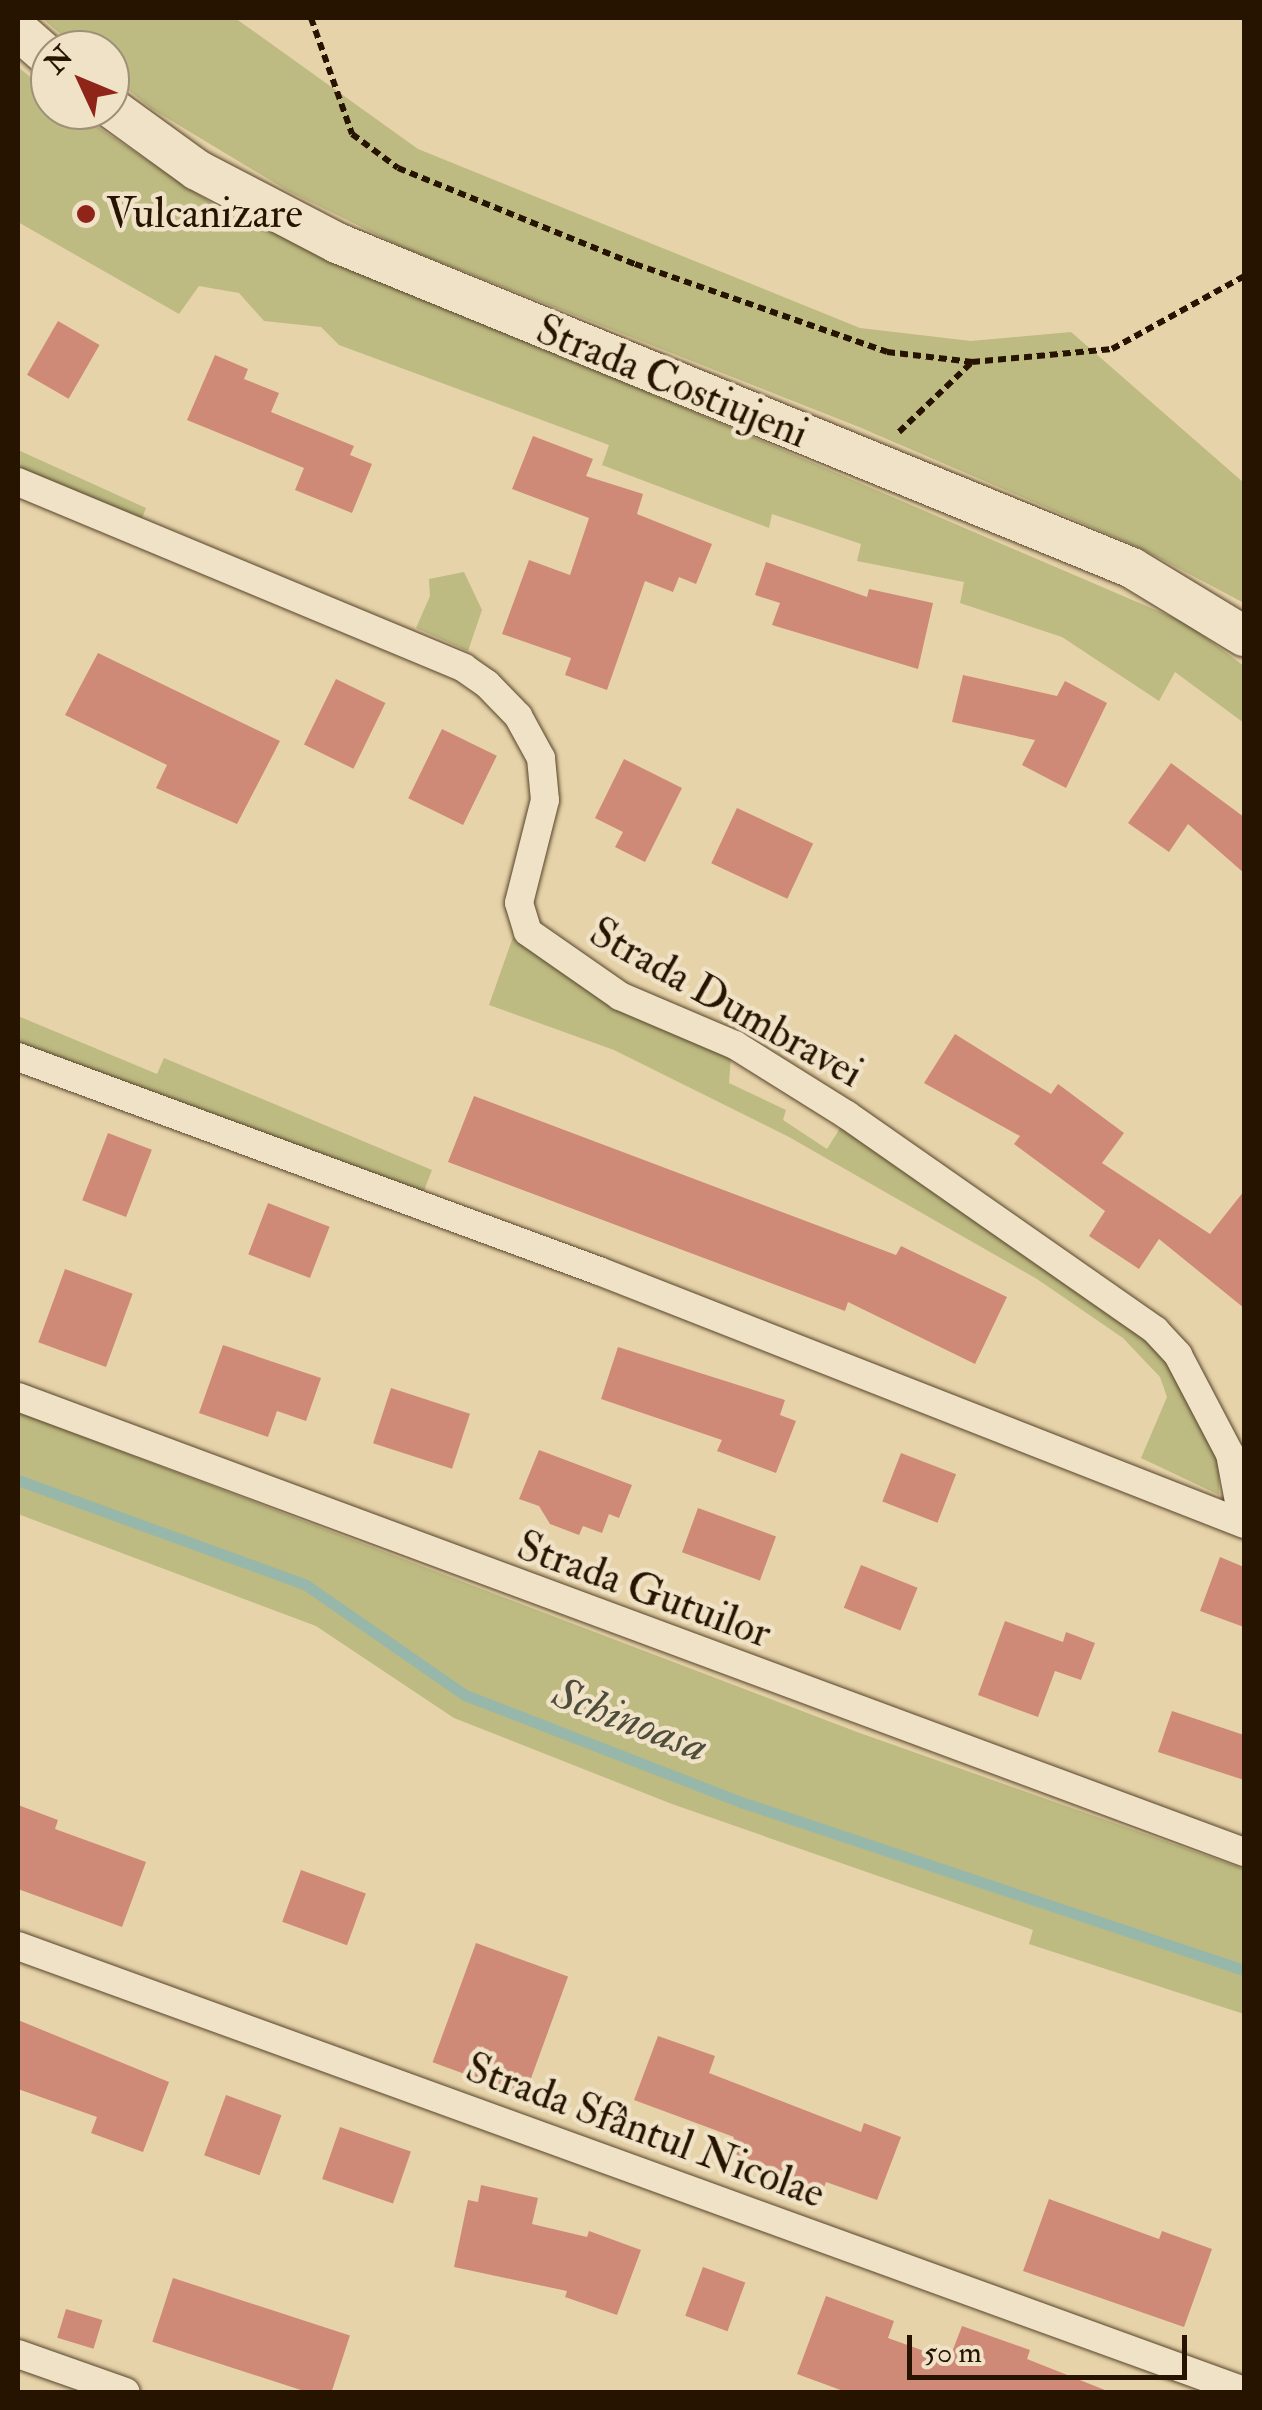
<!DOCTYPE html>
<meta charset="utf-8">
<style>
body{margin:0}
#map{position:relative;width:1262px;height:2410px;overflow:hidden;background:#e7d3a9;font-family:"IM FELL Double Pica",serif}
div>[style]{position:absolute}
.green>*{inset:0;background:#bdba82}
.stream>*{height:11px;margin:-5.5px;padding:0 5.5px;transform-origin:5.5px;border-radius:5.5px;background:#97b7aa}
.building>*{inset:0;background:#cf8a77;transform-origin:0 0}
.path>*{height:6px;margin-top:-3px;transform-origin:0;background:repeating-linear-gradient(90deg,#271400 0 8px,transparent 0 13px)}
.roads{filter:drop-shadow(0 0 2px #57442a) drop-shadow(0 0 2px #57442a)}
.street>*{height:28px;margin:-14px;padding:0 14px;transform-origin:14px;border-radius:14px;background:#efe2c7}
.secondary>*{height:40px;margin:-20px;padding:0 20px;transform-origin:20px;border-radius:20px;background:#efe2c7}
.dots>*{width:28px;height:28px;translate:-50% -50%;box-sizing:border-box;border:5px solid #efe2c7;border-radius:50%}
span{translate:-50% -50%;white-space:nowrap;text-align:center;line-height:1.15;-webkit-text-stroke:9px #efe2c7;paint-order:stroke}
.poi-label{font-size:42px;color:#271400}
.left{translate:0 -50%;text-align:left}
.street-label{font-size:42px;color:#271400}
.water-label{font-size:45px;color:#4e4d3c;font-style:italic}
.frame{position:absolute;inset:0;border:20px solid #271400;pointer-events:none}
.north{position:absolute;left:30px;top:30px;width:100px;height:100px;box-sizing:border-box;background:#efe2c7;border:2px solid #9f9077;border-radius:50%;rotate:314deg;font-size:28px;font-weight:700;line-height:40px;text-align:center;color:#271400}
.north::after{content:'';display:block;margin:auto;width:35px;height:45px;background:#8f2418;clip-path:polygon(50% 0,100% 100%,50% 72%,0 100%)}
.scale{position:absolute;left:907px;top:2335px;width:280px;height:45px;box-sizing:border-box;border:5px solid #271400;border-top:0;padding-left:12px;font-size:30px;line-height:35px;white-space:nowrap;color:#271400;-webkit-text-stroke:8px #efe2c7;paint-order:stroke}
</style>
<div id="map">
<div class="green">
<div style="clip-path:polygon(42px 18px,235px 18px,418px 149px,860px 328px,971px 341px,1071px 332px,1244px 483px,1244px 603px,1138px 547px,859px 427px,402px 247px,288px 191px,152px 109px,110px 75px,110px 50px,79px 50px)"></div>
<div style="clip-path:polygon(18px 67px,50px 93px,50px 110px,72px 110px,219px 208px,1186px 623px,1244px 666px,1244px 723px,1175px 672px,1159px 701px,1062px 637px,960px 603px,964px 582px,857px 561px,861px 544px,772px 514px,769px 528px,602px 465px,609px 445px,339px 345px,321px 327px,264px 321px,239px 293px,199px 286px,179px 314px,18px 222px)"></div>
<div style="clip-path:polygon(18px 450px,146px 508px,141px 521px,18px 471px)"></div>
<div style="clip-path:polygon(464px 572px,482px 610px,468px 651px,416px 628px,430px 596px,429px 579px)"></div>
<div style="clip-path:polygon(513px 937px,617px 1008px,731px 1056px,729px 1083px,786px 1110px,783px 1120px,827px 1149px,842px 1125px,1143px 1336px,1171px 1366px,1219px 1461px,1219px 1495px,1141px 1458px,1167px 1397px,1160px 1377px,1123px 1338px,1037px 1279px,789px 1137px,614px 1050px,489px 1005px)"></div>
<div style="clip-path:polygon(18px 1016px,157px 1074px,164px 1058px,432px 1170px,423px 1193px,18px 1047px)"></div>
<div style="clip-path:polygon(18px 1412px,857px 1732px,1244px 1869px,1244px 2014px,1029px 1944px,1033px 1930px,672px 1804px,454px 1718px,316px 1626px,18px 1514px)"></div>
</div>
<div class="stream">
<div style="left:18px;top:1480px;width:307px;rotate:20deg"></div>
<div style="left:306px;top:1585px;width:193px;rotate:34.7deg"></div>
<div style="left:465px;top:1695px;width:299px;rotate:21.2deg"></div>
<div style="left:744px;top:1803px;width:527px;rotate:18.47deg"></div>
</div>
<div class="building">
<div style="left:58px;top:321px;width:48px;height:62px;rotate:30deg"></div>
<div style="clip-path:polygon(215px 355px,248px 369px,244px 379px,279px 393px,271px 412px,354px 446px,350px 455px,372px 464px,352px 513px,295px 490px,304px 468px,187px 420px)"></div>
<div style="clip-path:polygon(533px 436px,593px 459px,586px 476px,643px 494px,637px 514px,712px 544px,696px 584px,679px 577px,673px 592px,645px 581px,607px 690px,565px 675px,571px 658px,502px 634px,529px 560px,570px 575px,589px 518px,512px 489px)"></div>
<div style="clip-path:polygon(766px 562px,867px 597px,869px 589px,933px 603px,918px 669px,772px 625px,780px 603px,755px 595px)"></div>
<div style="clip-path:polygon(98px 653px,280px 741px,237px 824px,156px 788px,167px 765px,65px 715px)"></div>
<div style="clip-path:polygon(963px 675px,1057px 696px,1065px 681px,1107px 703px,1066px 788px,1022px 765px,1035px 740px,952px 722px)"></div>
<div style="left:336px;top:679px;width:55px;height:73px;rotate:26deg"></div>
<div style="left:442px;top:729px;width:61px;height:77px;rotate:26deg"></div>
<div style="clip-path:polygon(624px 759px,682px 788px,645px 862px,615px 847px,623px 832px,595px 818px)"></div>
<div style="clip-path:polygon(1171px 763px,1244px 817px,1244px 873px,1188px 824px,1169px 852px,1128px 823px)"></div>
<div style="left:737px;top:808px;width:84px;height:61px;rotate:25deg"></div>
<div style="clip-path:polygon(955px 1034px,1051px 1094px,1058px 1084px,1124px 1133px,1102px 1163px,1210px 1234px,1244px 1191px,1244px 1308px,1159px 1239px,1139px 1269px,1089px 1236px,1105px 1211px,1014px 1144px,1020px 1136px,924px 1083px)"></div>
<div style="clip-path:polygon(474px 1096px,896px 1255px,901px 1246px,1007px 1297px,975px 1364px,848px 1302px,845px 1311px,448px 1162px)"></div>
<div style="left:108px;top:1133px;width:47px;height:72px;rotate:21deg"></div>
<div style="left:268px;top:1203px;width:66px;height:55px;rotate:21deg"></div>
<div style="left:65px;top:1269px;width:72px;height:78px;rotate:20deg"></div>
<div style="clip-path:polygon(223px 1345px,321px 1378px,306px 1421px,277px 1411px,268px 1437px,199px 1413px)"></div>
<div style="clip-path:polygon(618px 1347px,785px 1400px,780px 1415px,796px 1421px,776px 1473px,717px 1451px,722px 1440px,601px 1399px)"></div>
<div style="left:391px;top:1388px;width:83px;height:58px;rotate:18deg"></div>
<div style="clip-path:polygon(539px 1450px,632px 1485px,619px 1518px,609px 1514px,602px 1533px,583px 1526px,579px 1535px,550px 1524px,539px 1506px,519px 1499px)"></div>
<div style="left:901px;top:1453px;width:59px;height:52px;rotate:21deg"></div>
<div style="left:698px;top:1508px;width:83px;height:47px;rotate:20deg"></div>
<div style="clip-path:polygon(1220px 1557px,1244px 1567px,1244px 1627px,1200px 1611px)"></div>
<div style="left:861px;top:1565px;width:61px;height:46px;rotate:22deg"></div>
<div style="clip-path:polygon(1005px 1621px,1063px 1642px,1066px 1632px,1095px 1643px,1081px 1680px,1055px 1671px,1038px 1717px,978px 1695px)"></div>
<div style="clip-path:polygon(1172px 1711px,1244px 1735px,1244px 1780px,1158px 1752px)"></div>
<div style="clip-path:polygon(18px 1805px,58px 1820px,55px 1829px,146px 1862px,122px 1927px,18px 1889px)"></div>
<div style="left:301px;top:1870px;width:69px;height:55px;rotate:20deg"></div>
<div style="left:476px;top:1943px;width:98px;height:127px;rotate:20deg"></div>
<div style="clip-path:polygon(18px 2020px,169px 2082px,143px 2152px,91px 2133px,97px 2117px,18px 2089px)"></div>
<div style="clip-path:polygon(658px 2036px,715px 2056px,709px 2073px,861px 2132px,864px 2123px,901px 2137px,877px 2200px,826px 2182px,817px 2206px,780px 2193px,787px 2173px,729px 2152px,734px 2137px,634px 2100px)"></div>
<div style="left:226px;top:2095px;width:59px;height:64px;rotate:20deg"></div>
<div style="left:340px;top:2127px;width:75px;height:55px;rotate:19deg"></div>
<div style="clip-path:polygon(481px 2185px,538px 2198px,532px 2224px,587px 2237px,589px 2231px,641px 2250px,617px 2315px,565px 2297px,567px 2291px,454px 2267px,468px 2200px,478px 2202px)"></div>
<div style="clip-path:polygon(1049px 2199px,1159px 2239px,1162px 2231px,1212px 2249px,1184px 2327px,1023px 2271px)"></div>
<div style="left:703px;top:2267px;width:45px;height:52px;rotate:20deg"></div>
<div style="left:173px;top:2278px;width:186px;height:67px;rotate:18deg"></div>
<div style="clip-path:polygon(826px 2296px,894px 2321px,888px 2338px,949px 2360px,962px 2326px,1030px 2350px,1027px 2359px,1110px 2392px,846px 2392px,797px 2374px)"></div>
<div style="left:66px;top:2309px;width:38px;height:30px;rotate:17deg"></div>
</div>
<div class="path">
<div style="left:311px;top:18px;width:123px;rotate:70.5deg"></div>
<div style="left:352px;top:134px;width:57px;rotate:36.5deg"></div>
<div style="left:398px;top:168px;width:256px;rotate:22.1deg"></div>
<div style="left:635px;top:264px;width:267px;rotate:19.2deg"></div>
<div style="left:887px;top:352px;width:86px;rotate:6.7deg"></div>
<div style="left:899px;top:432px;width:101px;rotate:-43.8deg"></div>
<div style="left:972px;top:362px;width:141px;rotate:-5.3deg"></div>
<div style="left:1112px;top:349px;width:151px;rotate:-28.9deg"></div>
</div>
<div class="roads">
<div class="street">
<div style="left:18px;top:482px;width:483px;rotate:22.6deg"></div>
<div style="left:464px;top:668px;width:28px;rotate:35deg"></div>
<div style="left:487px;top:684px;width:45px;rotate:45.9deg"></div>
<div style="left:518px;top:716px;width:48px;rotate:61.3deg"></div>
<div style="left:541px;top:758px;width:42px;rotate:84.6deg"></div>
<div style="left:545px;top:800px;width:106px;rotate:104.2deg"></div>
<div style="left:519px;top:903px;width:30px;rotate:73deg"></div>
<div style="left:528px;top:932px;width:112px;rotate:34.8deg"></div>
<div style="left:620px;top:996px;width:125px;rotate:23.1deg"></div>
<div style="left:735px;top:1045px;width:132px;rotate:32deg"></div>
<div style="left:847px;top:1115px;width:376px;rotate:34.9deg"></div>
<div style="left:1155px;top:1330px;width:34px;rotate:47deg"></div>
<div style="left:1178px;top:1355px;width:112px;rotate:62.3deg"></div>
<div style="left:1230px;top:1454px;width:70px;rotate:79.3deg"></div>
<div style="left:18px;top:1057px;width:619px;rotate:20.22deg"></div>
<div style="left:599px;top:1271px;width:693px;rotate:21.42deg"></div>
<div style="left:18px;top:1397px;width:1308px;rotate:20.36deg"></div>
<div style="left:18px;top:1946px;width:1304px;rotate:19.95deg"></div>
<div style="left:18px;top:2354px;width:114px;rotate:19.4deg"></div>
</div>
<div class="secondary">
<div style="left:18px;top:30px;width:43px;rotate:41.2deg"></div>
<div style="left:110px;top:107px;width:107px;rotate:35.9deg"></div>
<div style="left:197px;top:170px;width:158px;rotate:27.5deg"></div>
<div style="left:337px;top:243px;width:859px;rotate:22.23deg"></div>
<div style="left:1132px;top:568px;width:131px;rotate:31.3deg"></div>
</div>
</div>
<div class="dots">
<div style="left:86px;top:214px;background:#8f2418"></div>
</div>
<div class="poi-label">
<span class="left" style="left:106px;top:214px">Vulcanizare</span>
</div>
<div class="street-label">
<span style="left:672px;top:382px;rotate:22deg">Strada Costiujeni</span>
<span style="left:726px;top:1003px;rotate:29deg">Strada Dumbravei</span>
<span style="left:644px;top:1590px;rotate:20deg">Strada Gutuilor</span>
<span style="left:645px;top:2131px;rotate:20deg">Strada Sfântul Nicolae</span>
</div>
<div class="water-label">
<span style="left:630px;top:1721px;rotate:21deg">Schinoasa</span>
</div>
<div class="frame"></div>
<div class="north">N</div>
<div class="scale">50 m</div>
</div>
